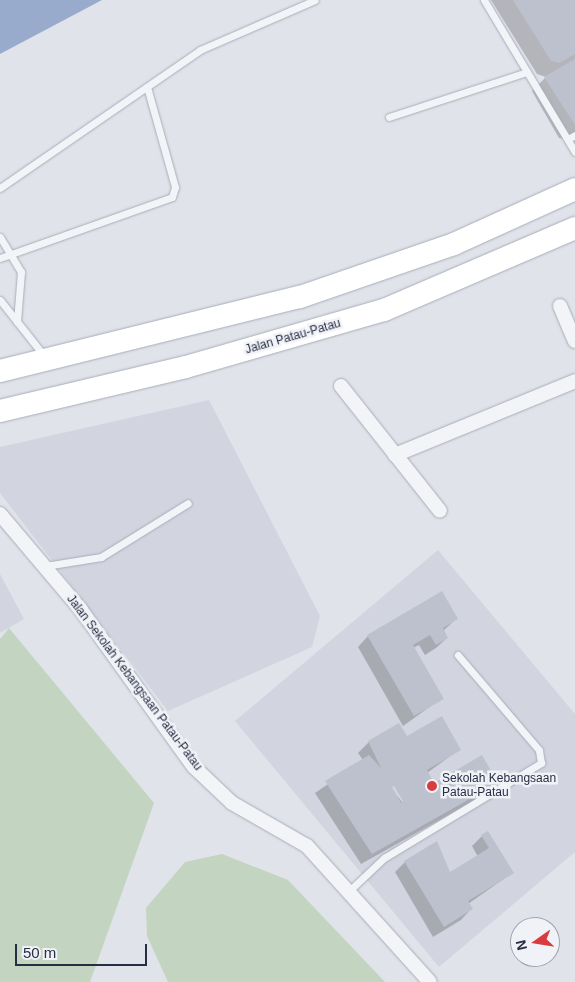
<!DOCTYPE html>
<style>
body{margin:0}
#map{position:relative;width:575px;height:982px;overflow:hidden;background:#e0e3ea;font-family:Helvetica,sans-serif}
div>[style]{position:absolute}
.built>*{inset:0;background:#d2d5df}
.green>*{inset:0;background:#c3d5c1}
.water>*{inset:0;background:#99abcd}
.shadow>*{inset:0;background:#0003}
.building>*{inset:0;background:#bdc1cd}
.roads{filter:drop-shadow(0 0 1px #a8adb8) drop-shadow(0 0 1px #a8adb8)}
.lane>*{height:7px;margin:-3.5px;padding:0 3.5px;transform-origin:3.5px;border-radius:3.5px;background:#f3f4f8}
.street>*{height:14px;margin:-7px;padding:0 7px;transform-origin:7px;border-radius:7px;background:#f3f4f8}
.primary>*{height:22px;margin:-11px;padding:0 11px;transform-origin:11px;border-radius:11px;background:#fff}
.dots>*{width:14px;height:14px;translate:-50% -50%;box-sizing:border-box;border:2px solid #f0f2f7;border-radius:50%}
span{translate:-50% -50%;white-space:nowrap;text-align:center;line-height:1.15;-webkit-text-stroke:5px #f0f2f7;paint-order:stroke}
.street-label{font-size:12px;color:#272e43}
.poi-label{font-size:12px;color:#272e43}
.left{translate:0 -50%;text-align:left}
.north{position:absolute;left:510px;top:917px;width:50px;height:50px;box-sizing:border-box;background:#f0f2f7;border:1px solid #a0a4af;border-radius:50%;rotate:257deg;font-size:14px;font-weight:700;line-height:20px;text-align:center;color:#272e43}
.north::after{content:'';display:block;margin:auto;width:18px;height:22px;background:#d83c3f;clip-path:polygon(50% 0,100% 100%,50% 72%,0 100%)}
.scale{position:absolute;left:15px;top:944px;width:132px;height:22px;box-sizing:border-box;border:2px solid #272e43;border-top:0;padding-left:6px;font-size:15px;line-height:18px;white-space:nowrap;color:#272e43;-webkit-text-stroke:4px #f0f2f7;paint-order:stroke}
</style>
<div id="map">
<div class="built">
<div style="clip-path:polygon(209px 400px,320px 616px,312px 647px,168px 711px,0 493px,0 447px)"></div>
<div style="clip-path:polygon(438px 550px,575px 714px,575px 852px,439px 967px,235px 721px)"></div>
<div style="clip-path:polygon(0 574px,24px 619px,0 633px)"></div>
</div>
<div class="green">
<div style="clip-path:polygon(9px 628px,154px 803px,90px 982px,0 982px,0 639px)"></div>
<div style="clip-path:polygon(222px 854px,288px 880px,385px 982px,168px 982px,147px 936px,146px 908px,185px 862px)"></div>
</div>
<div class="water">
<div style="clip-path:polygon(0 0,102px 0,0 54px)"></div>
</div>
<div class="shadow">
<div style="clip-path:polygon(491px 0,575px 0,575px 134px,567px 139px,559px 138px,532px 91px,546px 77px,537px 74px)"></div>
<div style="clip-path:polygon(456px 619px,443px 631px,447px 638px,436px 648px,425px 655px,419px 645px,413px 648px,442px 698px,403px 726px,358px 647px,368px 636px)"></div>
<div style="clip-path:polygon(evenodd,407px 738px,460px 749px,427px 773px,434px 785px,497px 783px,486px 794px,361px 864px,315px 793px,363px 760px,358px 753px,369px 742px,407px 738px,395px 784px,406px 807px,390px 787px,395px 784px)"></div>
<div style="clip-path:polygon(482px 836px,512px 873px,468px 904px,471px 909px,461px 920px,433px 937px,395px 872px,405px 862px,450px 874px,478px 857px,472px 846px)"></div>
</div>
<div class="building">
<div style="clip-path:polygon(513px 0,575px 0,575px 54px,559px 63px,551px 61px)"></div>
<div style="clip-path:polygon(575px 59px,575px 125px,544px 77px)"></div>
<div style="clip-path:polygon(442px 591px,458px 619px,443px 628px,448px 638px,436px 645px,430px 635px,413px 645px,444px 699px,414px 716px,367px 635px)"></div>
<div style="clip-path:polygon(evenodd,442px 716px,461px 750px,427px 770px,434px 783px,482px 755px,498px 783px,372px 854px,325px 781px,369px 755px,381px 768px,368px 741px,399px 723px,407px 736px,442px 716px,394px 786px,403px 801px,401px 803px,392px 787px,394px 786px)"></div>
<div style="clip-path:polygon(488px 831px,514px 873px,468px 901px,473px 909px,444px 927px,404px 861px,437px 841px,450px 872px,489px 848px,481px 835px)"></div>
</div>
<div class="roads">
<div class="lane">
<div style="left:484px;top:0;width:177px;rotate:59.1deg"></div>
<div style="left:389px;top:117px;width:145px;rotate:-18.1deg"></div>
<div style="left:568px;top:139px;width:8px;rotate:-30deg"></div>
<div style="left:0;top:188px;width:243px;rotate:-34.6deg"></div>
<div style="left:200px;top:50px;width:125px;rotate:-23.5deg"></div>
<div style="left:0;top:237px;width:41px;rotate:59deg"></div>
<div style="left:21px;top:272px;width:50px;rotate:94.6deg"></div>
<div style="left:0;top:258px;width:182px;rotate:-19.5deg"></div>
<div style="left:172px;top:197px;width:10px;rotate:-73deg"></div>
<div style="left:175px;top:187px;width:104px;rotate:-105.6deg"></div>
<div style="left:0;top:300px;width:73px;rotate:51.7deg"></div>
<div style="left:45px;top:566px;width:57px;rotate:-9.1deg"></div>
<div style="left:101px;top:557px;width:102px;rotate:-31.8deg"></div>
<div style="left:350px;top:890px;width:47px;rotate:-43.3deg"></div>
<div style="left:384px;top:858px;width:184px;rotate:-31.2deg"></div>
<div style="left:541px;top:763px;width:13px;rotate:-99deg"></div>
<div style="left:539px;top:750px;width:125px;rotate:-130.5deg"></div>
</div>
<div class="street">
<div style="left:560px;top:306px;width:38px;rotate:67deg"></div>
<div style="left:341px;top:386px;width:159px;rotate:51.6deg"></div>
<div style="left:395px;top:455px;width:195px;rotate:-22.3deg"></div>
<div style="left:0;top:514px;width:126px;rotate:49.8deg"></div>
<div style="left:81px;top:610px;width:193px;rotate:54.3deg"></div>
<div style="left:194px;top:767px;width:52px;rotate:43.5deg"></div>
<div style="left:232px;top:803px;width:86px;rotate:29.8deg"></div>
<div style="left:307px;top:846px;width:183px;rotate:47.9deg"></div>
</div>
<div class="primary">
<div style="left:0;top:371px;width:309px;rotate:-13.9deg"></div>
<div style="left:300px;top:297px;width:163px;rotate:-19deg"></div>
<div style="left:454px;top:244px;width:133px;rotate:-24.4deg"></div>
<div style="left:0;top:411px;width:191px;rotate:-13.3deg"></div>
<div style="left:186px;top:367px;width:206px;rotate:-16.1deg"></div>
<div style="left:384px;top:310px;width:208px;rotate:-23.2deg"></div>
</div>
</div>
<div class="dots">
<div style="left:432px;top:786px;background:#d83c3f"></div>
</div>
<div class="street-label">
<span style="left:293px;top:337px;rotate:-16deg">Jalan Patau-Patau</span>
<span style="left:134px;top:683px;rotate:53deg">Jalan Sekolah Kebangsaan Patau-Patau</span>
</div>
<div class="poi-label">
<span class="left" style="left:442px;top:786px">Sekolah Kebangsaan<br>Patau-Patau</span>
</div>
<div class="north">N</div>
<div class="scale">50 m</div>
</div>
